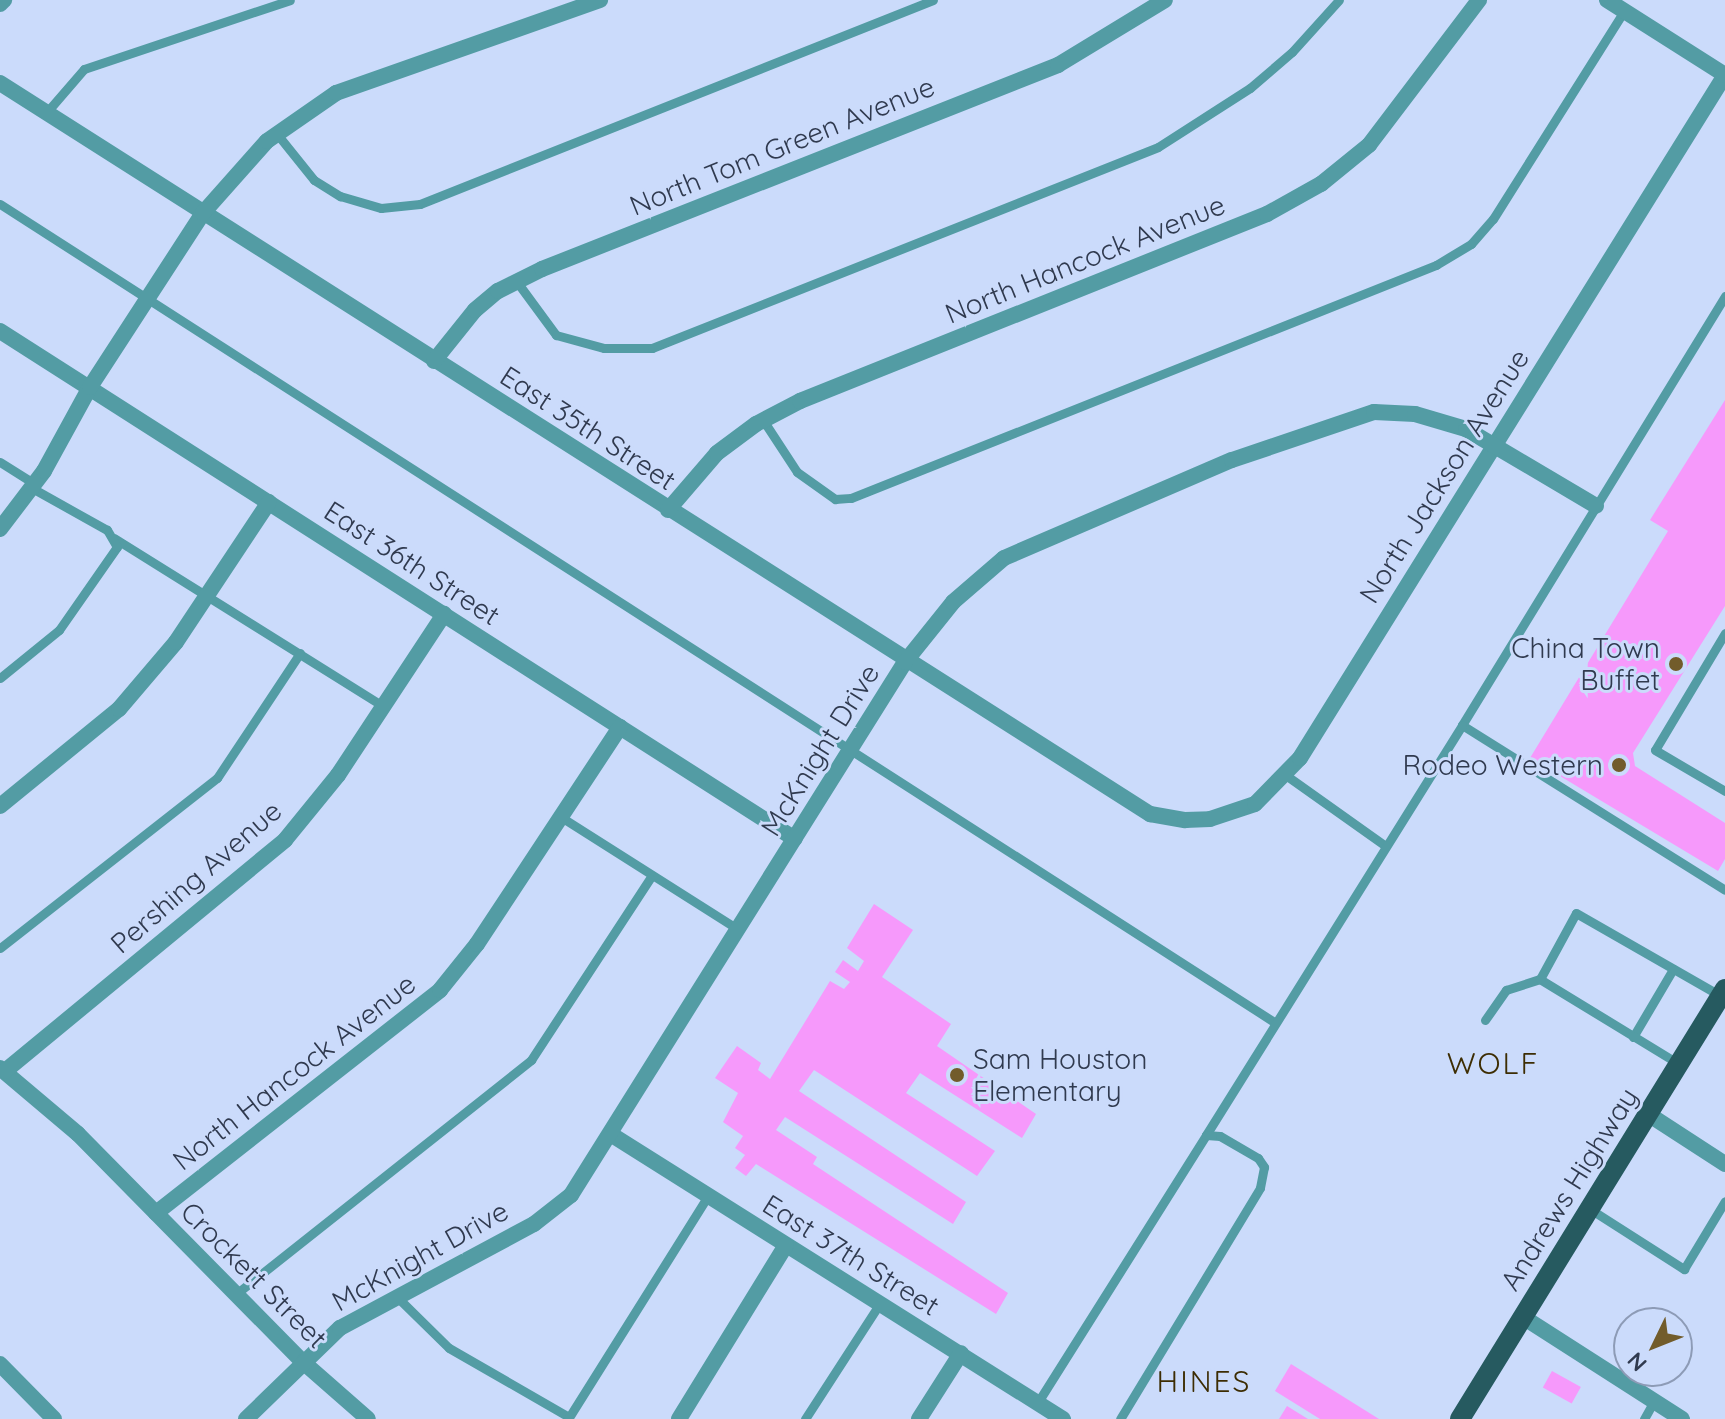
<!DOCTYPE html>
<style>
body{margin:0}
#map{position:relative;width:1725px;height:1419px;overflow:hidden;background:#cbdbfb;font-family:Quicksand,sans-serif}
div>[style]{position:absolute}
.building>*{inset:0;background:#f699fb;transform-origin:0 0}
.service>*{height:9px;margin:-4.5px;padding:0 4.5px;transform-origin:4.5px;border-radius:4.5px;background:#539ca4}
.minor>*{height:16px;margin:-8px;padding:0 8px;transform-origin:8px;border-radius:8px;background:#539ca4}
.tertiary>*{height:16px;margin:-8px;padding:0 8px;transform-origin:8px;border-radius:8px;background:#539ca4}
.primary>*{height:20px;margin:-10px;padding:0 10px;transform-origin:10px;border-radius:10px;background:#265a60}
.dots>*{width:22px;height:22px;translate:-50% -50%;box-sizing:border-box;border:4px solid #cbdbfb;border-radius:50%}
span{translate:-50% -50%;white-space:nowrap;text-align:center;line-height:1.15;-webkit-text-stroke:6px #cbdbfb;paint-order:stroke}
.street-label{font-size:28px;color:#303a4f}
.poi-label{font-size:28px;color:#303a4f}
.right{translate:-100% -50%;text-align:right}
.left{translate:0 -50%;text-align:left}
.neighbourhood-label{font-size:30px;color:#3d2d03;letter-spacing:2px}
.north{position:absolute;left:1613px;top:1307px;width:80px;height:80px;box-sizing:border-box;background:#cbdbfb;border:2px solid #8d9bb6;border-radius:50%;rotate:227deg;font-size:22px;font-weight:700;line-height:32px;text-align:center;color:#303a4f}
.north::after{content:'';display:block;margin:auto;width:28px;height:36px;background:#725c2b;clip-path:polygon(50% 0,100% 100%,50% 72%,0 100%)}
</style>
<div id="map">
<div class="building">
<div style="clip-path:polygon(1725px 400px,1725px 606px,1633px 753px,1635px 766px,1725px 823px,1725px 859px,1718px 871px,1530px 758px,1668px 531px,1650px 520px)"></div>
<div style="clip-path:polygon(874px 904px,913px 930px,882px 977px,951px 1024px,937px 1046px,1036px 1114px,1022px 1138px,920px 1073px,906px 1093px,995px 1151px,977px 1176px,814px 1070px,799px 1091px,966px 1202px,953px 1224px,785px 1117px,776px 1130px,817px 1157px,813px 1164px,1008px 1293px,996px 1314px,756px 1164px,746px 1176px,735px 1168px,745px 1155px,735px 1148px,743px 1136px,723px 1122px,738px 1093px,715px 1078px,737px 1046px,761px 1063px,758px 1070px,770px 1079px,830px 981px,844px 989px,850px 982px,835px 972px,843px 960px,858px 971px,864px 961px,847px 948px)"></div>
<div style="clip-path:polygon(1291px 1364px,1379px 1419px,1320px 1419px,1275px 1391px)"></div>
<div style="left:1552px;top:1371px;width:33px;height:19px;rotate:29deg"></div>
<div style="clip-path:polygon(1287px 1406px,1308px 1419px,1279px 1419px)"></div>
</div>
<div class="service">
<div style="left:46px;top:113px;width:58px;rotate:-49.2deg"></div>
<div style="left:84px;top:69px;width:217px;rotate:-18.5deg"></div>
<div style="left:277px;top:134px;width:59px;rotate:51.2deg"></div>
<div style="left:314px;top:180px;width:31px;rotate:32deg"></div>
<div style="left:340px;top:196px;width:43px;rotate:16.3deg"></div>
<div style="left:381px;top:208px;width:39px;rotate:-6deg"></div>
<div style="left:420px;top:204px;width:552px;rotate:-21.69deg"></div>
<div style="left:0;top:204px;width:1514px;rotate:32.7deg"></div>
<div style="left:517px;top:282px;width:66px;rotate:53.7deg"></div>
<div style="left:556px;top:335px;width:50px;rotate:15.2deg"></div>
<div style="left:604px;top:348px;width:48px"></div>
<div style="left:652px;top:348px;width:544px;rotate:-21.66deg"></div>
<div style="left:1158px;top:147px;width:109px;rotate:-32.7deg"></div>
<div style="left:1250px;top:88px;width:55px;rotate:-40.6deg"></div>
<div style="left:1292px;top:52px;width:70px;rotate:-47.9deg"></div>
<div style="left:1725px;top:296px;width:503px;rotate:121.51deg"></div>
<div style="left:1462px;top:725px;width:310px;rotate:32.1deg"></div>
<div style="left:763px;top:420px;width:62px;rotate:56.8deg"></div>
<div style="left:797px;top:472px;width:47px;rotate:35.4deg"></div>
<div style="left:835px;top:499px;width:16px;rotate:-4deg"></div>
<div style="left:851px;top:498px;width:630px;rotate:-21.72deg"></div>
<div style="left:1436px;top:265px;width:41px;rotate:-31deg"></div>
<div style="left:1471px;top:244px;width:33px;rotate:-49deg"></div>
<div style="left:1493px;top:219px;width:246px;rotate:-57.8deg"></div>
<div style="left:0;top:462px;width:41px;rotate:32.2deg"></div>
<div style="left:114px;top:538px;width:317px;rotate:32deg"></div>
<div style="left:1725px;top:633px;width:136px;rotate:120.9deg"></div>
<div style="left:1655px;top:750px;width:81px;rotate:30.4deg"></div>
<div style="left:0;top:678px;width:76px;rotate:-39.1deg"></div>
<div style="left:59px;top:630px;width:101px;rotate:-55.1deg"></div>
<div style="left:117px;top:547px;width:20px;rotate:-120deg"></div>
<div style="left:107px;top:530px;width:86px;rotate:-150.8deg"></div>
<div style="left:1287px;top:776px;width:119px;rotate:35.4deg"></div>
<div style="left:561px;top:817px;width:211px;rotate:32.4deg"></div>
<div style="left:0;top:948px;width:276px;rotate:-38.1deg"></div>
<div style="left:217px;top:778px;width:150px;rotate:-56.4deg"></div>
<div style="left:1485px;top:1020px;width:37px;rotate:-55deg"></div>
<div style="left:1506px;top:990px;width:36px;rotate:-18deg"></div>
<div style="left:1633px;top:1037px;width:79px;rotate:-59.5deg"></div>
<div style="left:1679px;top:1064px;width:163px;rotate:-148.6deg"></div>
<div style="left:1540px;top:979px;width:75px;rotate:-61.4deg"></div>
<div style="left:1576px;top:913px;width:167px;rotate:29.8deg"></div>
<div style="left:1206px;top:1135px;width:483px;rotate:-58deg"></div>
<div style="left:1590px;top:1209px;width:112px;rotate:32.6deg"></div>
<div style="left:1684px;top:1269px;width:79px;rotate:-58.9deg"></div>
<div style="left:236px;top:1294px;width:377px;rotate:-38.4deg"></div>
<div style="left:531px;top:1060px;width:217px;rotate:-56.8deg"></div>
<div style="left:396px;top:1296px;width:74px;rotate:44.5deg"></div>
<div style="left:449px;top:1348px;width:138px;rotate:29.9deg"></div>
<div style="left:1038px;top:1402px;width:315px;rotate:-57.8deg"></div>
<div style="left:1206px;top:1135px;width:14px;rotate:4deg"></div>
<div style="left:1220px;top:1136px;width:44px;rotate:30.1deg"></div>
<div style="left:1258px;top:1158px;width:11px;rotate:56deg"></div>
<div style="left:1264px;top:1167px;width:21px;rotate:101deg"></div>
<div style="left:1260px;top:1188px;width:270px;rotate:121.2deg"></div>
<div style="left:568px;top:1419px;width:263px;rotate:-57.9deg"></div>
<div style="left:805px;top:1419px;width:138px;rotate:-57.1deg"></div>
<div style="left:1644px;top:1419px;width:21px;rotate:-61deg"></div>
</div>
<div class="minor">
<div style="left:0;top:4px;width:6px;rotate:-45deg"></div>
<div style="left:0;top:83px;width:1363px;rotate:32.44deg"></div>
<div style="left:1150px;top:814px;width:36px;rotate:10deg"></div>
<div style="left:1185px;top:820px;width:25px;rotate:-2deg"></div>
<div style="left:1210px;top:819px;width:47px;rotate:-18.4deg"></div>
<div style="left:1255px;top:804px;width:64px;rotate:-45.6deg"></div>
<div style="left:1300px;top:758px;width:804px;rotate:-58.11deg"></div>
<div style="left:0;top:331px;width:943px;rotate:32.58deg"></div>
<div style="left:434px;top:361px;width:65px;rotate:-51.2deg"></div>
<div style="left:475px;top:310px;width:30px;rotate:-40deg"></div>
<div style="left:498px;top:291px;width:49px;rotate:-26.6deg"></div>
<div style="left:542px;top:269px;width:555px;rotate:-21.57deg"></div>
<div style="left:1058px;top:65px;width:125px;rotate:-31.3deg"></div>
<div style="left:668px;top:510px;width:75px;rotate:-49.3deg"></div>
<div style="left:717px;top:453px;width:49px;rotate:-36.6deg"></div>
<div style="left:756px;top:424px;width:50px;rotate:-27.6deg"></div>
<div style="left:800px;top:401px;width:503px;rotate:-21.82deg"></div>
<div style="left:1267px;top:214px;width:62px;rotate:-29.1deg"></div>
<div style="left:1321px;top:184px;width:62px;rotate:-39.1deg"></div>
<div style="left:1369px;top:145px;width:182px;rotate:-52.8deg"></div>
<div style="left:0;top:529px;width:73px;rotate:-52.8deg"></div>
<div style="left:44px;top:471px;width:96px;rotate:-61.3deg"></div>
<div style="left:90px;top:387px;width:207px;rotate:-57deg"></div>
<div style="left:203px;top:213px;width:96px;rotate:-48.4deg"></div>
<div style="left:267px;top:141px;width:84px;rotate:-34.8deg"></div>
<div style="left:336px;top:93px;width:280px;rotate:-19.4deg"></div>
<div style="left:0;top:806px;width:154px;rotate:-39.2deg"></div>
<div style="left:119px;top:709px;width:88px;rotate:-49.6deg"></div>
<div style="left:176px;top:642px;width:168px;rotate:-56.4deg"></div>
<div style="left:0;top:1068px;width:102px;rotate:40.2deg"></div>
<div style="left:78px;top:1134px;width:320px;rotate:45.4deg"></div>
<div style="left:303px;top:1362px;width:86px;rotate:41.2deg"></div>
<div style="left:5px;top:1071px;width:363px;rotate:-39.5deg"></div>
<div style="left:285px;top:840px;width:84px;rotate:-50.8deg"></div>
<div style="left:338px;top:775px;width:193px;rotate:-56.6deg"></div>
<div style="left:1648px;top:1114px;width:92px;rotate:33deg"></div>
<div style="left:612px;top:1135px;width:533px;rotate:32.2deg"></div>
<div style="left:156px;top:1213px;width:361px;rotate:-38.1deg"></div>
<div style="left:440px;top:990px;width:59px;rotate:-51.2deg"></div>
<div style="left:477px;top:944px;width:260px;rotate:-56.6deg"></div>
<div style="left:1523px;top:1317px;width:189px;rotate:32.7deg"></div>
<div style="left:246px;top:1419px;width:131px;rotate:-44.1deg"></div>
<div style="left:340px;top:1328px;width:220px;rotate:-28.2deg"></div>
<div style="left:534px;top:1224px;width:47px;rotate:-38.1deg"></div>
<div style="left:571px;top:1195px;width:629px;rotate:-57.93deg"></div>
<div style="left:905px;top:662px;width:77px;rotate:-51.3deg"></div>
<div style="left:953px;top:602px;width:67px;rotate:-40.8deg"></div>
<div style="left:1004px;top:558px;width:248px;rotate:-23.3deg"></div>
<div style="left:1232px;top:460px;width:150px;rotate:-18.7deg"></div>
<div style="left:1374px;top:412px;width:41px;rotate:2.8deg"></div>
<div style="left:1415px;top:414px;width:53px;rotate:16.4deg"></div>
<div style="left:1466px;top:429px;width:151px;rotate:30.6deg"></div>
<div style="left:679px;top:1419px;width:204px;rotate:-58.4deg"></div>
<div style="left:919px;top:1419px;width:78px;rotate:-57.5deg"></div>
</div>
<div class="tertiary">
<div style="left:1607px;top:0;width:140px;rotate:32.4deg"></div>
<div style="left:0;top:1364px;width:77px;rotate:45.5deg"></div>
</div>
<div class="primary">
<div style="left:1460px;top:1419px;width:505px;rotate:-58.36deg"></div>
</div>
<div class="dots">
<div style="left:1676px;top:664px;background:#725c2b"></div>
<div style="left:1619px;top:765px;background:#725c2b"></div>
<div style="left:957px;top:1075px;background:#725c2b"></div>
</div>
<div class="street-label">
<span style="left:782px;top:146px;rotate:-22deg">North Tom Green Avenue</span>
<span style="left:1085px;top:259px;rotate:-22deg">North Hancock Avenue</span>
<span style="left:588px;top:428px;rotate:33deg">East 35th Street</span>
<span style="left:1444px;top:476px;rotate:-58deg">North Jackson Avenue</span>
<span style="left:412px;top:563px;rotate:33deg">East 36th Street</span>
<span style="left:820px;top:750px;rotate:-58deg">McKnight Drive</span>
<span style="left:196px;top:877px;rotate:-41deg">Pershing Avenue</span>
<span style="left:294px;top:1072px;rotate:-38deg">North Hancock Avenue</span>
<span style="left:1569px;top:1189px;rotate:-58deg">Andrews Highway</span>
<span style="left:851px;top:1255px;rotate:32deg">East 37th Street</span>
<span style="left:420px;top:1256px;rotate:-29deg">McKnight Drive</span>
<span style="left:254px;top:1275px;rotate:45deg">Crockett Street</span>
</div>
<div class="poi-label">
<span class="right" style="left:1660px;top:664px">China Town<br>Buffet</span>
<span class="right" style="left:1603px;top:765px">Rodeo Western</span>
<span class="left" style="left:973px;top:1075px">Sam Houston<br>Elementary</span>
</div>
<div class="neighbourhood-label">
<span style="left:1493px;top:1063px">WOLF</span>
<span style="left:1204px;top:1381px">HINES</span>
</div>
<div class="north">N</div>
</div>
